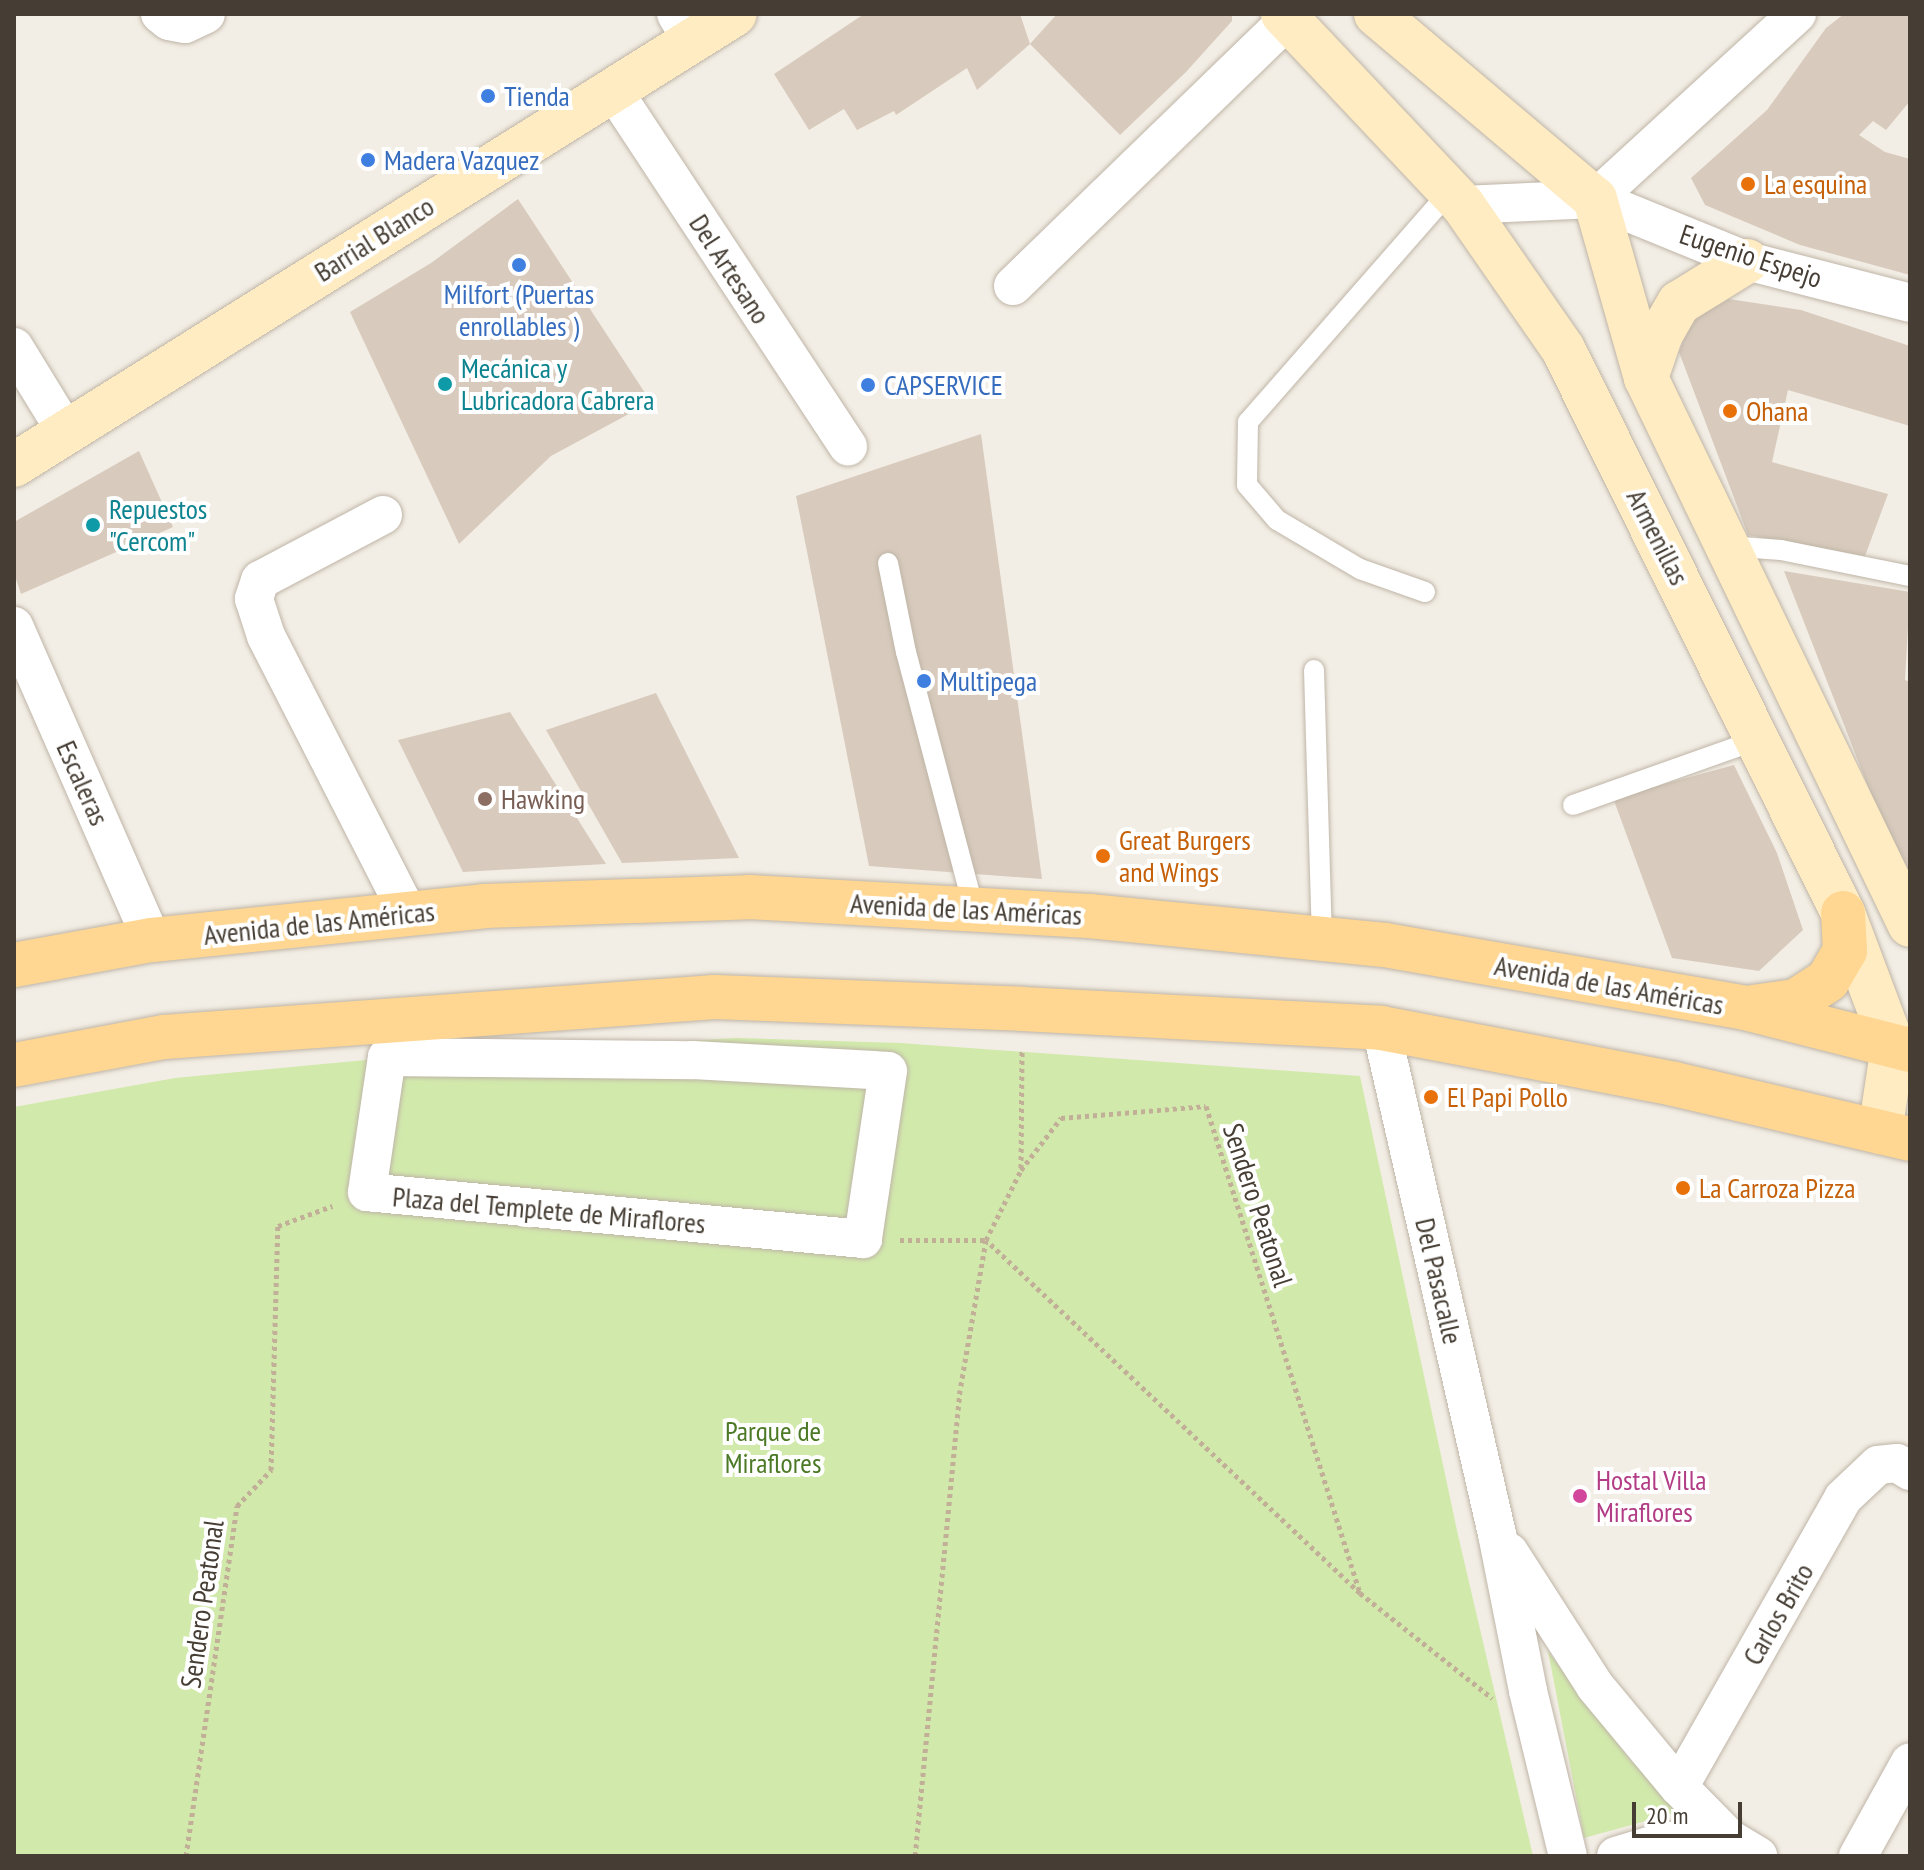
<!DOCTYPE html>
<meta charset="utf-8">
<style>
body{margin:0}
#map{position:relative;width:1924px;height:1870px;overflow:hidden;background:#f3eee5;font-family:"PT Sans Narrow",sans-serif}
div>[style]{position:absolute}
.green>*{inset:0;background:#d2e9ac}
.building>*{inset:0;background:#d8cbbd}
.path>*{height:5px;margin-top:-2.5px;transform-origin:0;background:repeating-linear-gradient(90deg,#c1af98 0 4px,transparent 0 8px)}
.roads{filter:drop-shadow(0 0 2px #bfb5a7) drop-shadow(0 0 2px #bfb5a7)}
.lane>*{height:20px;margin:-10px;padding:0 10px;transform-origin:10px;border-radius:10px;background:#fff}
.street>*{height:38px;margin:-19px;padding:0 19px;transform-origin:19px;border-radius:19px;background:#fff}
.secondary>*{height:44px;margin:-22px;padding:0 22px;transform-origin:22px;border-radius:22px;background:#ffecc3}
.primary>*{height:44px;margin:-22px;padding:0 22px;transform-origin:22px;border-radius:22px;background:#ffd792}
.dots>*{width:22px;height:22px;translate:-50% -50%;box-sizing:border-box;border:4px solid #fff;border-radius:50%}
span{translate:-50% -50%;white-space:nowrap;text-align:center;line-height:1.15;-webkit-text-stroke:8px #fff;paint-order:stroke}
.shop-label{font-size:28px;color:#366cbe}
.left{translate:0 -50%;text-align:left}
.food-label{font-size:28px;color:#c56008}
.street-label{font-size:28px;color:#463e34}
.culture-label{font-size:28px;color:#0d838f}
.education-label{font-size:28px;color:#785e54}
.park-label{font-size:28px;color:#4c7926}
.hotel-label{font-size:28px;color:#b23c85}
.frame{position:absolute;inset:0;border:16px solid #463e34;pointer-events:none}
.scale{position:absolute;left:1632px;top:1802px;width:110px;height:36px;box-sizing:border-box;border:4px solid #463e34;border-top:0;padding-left:10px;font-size:24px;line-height:28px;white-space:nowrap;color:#463e34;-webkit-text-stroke:6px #fff;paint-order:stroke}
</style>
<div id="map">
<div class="green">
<div style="clip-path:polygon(737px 1038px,900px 1043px,1360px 1076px,1458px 1535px,1533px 1856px,14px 1856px,14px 1107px,175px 1078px,387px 1058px)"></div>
<div style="clip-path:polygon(1548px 1651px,1630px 1760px,1682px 1811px,1584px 1838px)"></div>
</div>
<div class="building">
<div style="clip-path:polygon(864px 14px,1020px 14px,1030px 44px,977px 90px,967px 68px,896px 115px,894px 111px,857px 130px,844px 109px,809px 130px,774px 74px)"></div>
<div style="clip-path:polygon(1057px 14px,1232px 14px,1232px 21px,1186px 72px,1120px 135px,1030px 44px)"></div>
<div style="clip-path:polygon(1844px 14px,1910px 14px,1910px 101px,1886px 130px,1873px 121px,1859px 135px,1885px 152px,1910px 159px,1910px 275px,1800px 245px,1705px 205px,1691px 178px,1767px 110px,1826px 28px)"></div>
<div style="clip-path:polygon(518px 199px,651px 402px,551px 456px,459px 544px,350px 312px,431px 263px)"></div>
<div style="clip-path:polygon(1729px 299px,1801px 310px,1910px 346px,1910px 426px,1788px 390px,1772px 462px,1888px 494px,1865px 556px,1748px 535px,1679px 352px,1691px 320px)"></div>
<div style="clip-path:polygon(981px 434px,1042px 879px,869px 866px,796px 496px)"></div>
<div style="clip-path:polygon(139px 451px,173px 527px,21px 594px,14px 573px,14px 522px)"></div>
<div style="clip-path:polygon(1784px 571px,1910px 592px,1905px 680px,1910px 682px,1910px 876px,1894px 853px)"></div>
<div style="clip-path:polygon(656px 693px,739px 858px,622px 863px,546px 730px)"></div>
<div style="clip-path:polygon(510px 712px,606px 864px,463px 872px,398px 740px)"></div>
<div style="clip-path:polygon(1734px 765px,1777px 853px,1803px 930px,1759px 971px,1672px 958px,1613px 798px)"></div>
</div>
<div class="path">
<div style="left:1021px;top:1168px;width:118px;rotate:-89.5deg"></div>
<div style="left:900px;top:1240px;width:86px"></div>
<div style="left:986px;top:1240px;width:152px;rotate:99.8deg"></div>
<div style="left:960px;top:1390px;width:468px;rotate:95.5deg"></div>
<div style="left:1360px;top:1593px;width:514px;rotate:-136.65deg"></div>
<div style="left:986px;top:1240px;width:78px;rotate:-63.4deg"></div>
<div style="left:1021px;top:1170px;width:66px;rotate:-52.4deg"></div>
<div style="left:1061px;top:1118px;width:145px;rotate:-4.7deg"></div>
<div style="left:1206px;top:1106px;width:511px;rotate:72.45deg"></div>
<div style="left:1360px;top:1593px;width:169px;rotate:38.5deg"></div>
<div style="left:186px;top:1856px;width:354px;rotate:-81.7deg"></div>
<div style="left:237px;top:1506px;width:50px;rotate:-46.6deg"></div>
<div style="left:271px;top:1470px;width:244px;rotate:-88.4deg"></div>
<div style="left:278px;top:1226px;width:58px;rotate:-20.3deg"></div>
</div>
<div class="roads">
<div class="lane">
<div style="left:1728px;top:546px;width:53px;rotate:4.3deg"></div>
<div style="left:1781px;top:550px;width:132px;rotate:11.4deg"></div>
<div style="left:888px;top:563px;width:91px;rotate:78.6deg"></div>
<div style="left:906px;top:652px;width:266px;rotate:75.2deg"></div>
<div style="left:1425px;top:592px;width:69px;rotate:-160.5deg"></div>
<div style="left:1360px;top:569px;width:96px;rotate:-149.4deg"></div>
<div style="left:1277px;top:520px;width:46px;rotate:-130.6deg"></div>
<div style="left:1247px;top:485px;width:63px;rotate:-89.1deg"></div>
<div style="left:1248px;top:422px;width:307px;rotate:-48.8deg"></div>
<div style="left:1314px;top:670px;width:269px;rotate:88.3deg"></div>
<div style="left:1573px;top:805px;width:197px;rotate:-19.5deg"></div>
</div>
<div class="street">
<div style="left:160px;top:14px;width:11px;rotate:38deg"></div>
<div style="left:169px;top:21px;width:16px;rotate:11deg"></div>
<div style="left:185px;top:24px;width:23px;rotate:-25deg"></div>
<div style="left:676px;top:14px;width:29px;rotate:59deg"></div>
<div style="left:613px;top:90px;width:427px;rotate:56.6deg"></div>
<div style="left:1595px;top:199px;width:274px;rotate:-42.5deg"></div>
<div style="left:1463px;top:205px;width:132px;rotate:-2.6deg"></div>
<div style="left:1595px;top:199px;width:164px;rotate:22.2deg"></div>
<div style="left:1747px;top:261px;width:168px;rotate:14.4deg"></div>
<div style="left:1013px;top:286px;width:391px;rotate:-44.1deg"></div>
<div style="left:14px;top:347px;width:100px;rotate:58.5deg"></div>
<div style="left:383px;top:515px;width:139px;rotate:152.1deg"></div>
<div style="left:260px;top:580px;width:20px;rotate:108deg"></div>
<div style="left:254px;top:599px;width:39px;rotate:72deg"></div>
<div style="left:266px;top:636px;width:311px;rotate:62.9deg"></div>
<div style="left:14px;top:626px;width:343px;rotate:66.3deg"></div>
<div style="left:1381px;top:1028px;width:519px;rotate:77.09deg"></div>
<div style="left:1497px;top:1534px;width:160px;rotate:78.8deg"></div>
<div style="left:1528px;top:1691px;width:170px;rotate:76.4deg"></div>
<div style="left:387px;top:1057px;width:306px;rotate:0.6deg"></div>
<div style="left:693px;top:1060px;width:195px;rotate:3.2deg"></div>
<div style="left:888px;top:1071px;width:170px;rotate:98.5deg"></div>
<div style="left:863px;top:1239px;width:498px;rotate:-174.6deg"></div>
<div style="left:367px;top:1192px;width:136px;rotate:-81.6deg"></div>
<div style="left:1509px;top:1552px;width:159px;rotate:57.3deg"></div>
<div style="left:1595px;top:1686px;width:131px;rotate:50.3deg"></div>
<div style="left:1679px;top:1787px;width:73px;rotate:45.6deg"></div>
<div style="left:1730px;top:1839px;width:33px;rotate:31deg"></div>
<div style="left:1679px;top:1787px;width:332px;rotate:-60.4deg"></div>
<div style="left:1843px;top:1498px;width:48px;rotate:-43.3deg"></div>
<div style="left:1878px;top:1465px;width:19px;rotate:-6deg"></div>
<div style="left:1897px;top:1463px;width:15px;rotate:32deg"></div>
<div style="left:1616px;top:1856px;width:51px;rotate:-17deg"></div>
<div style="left:1665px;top:1841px;width:65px;rotate:-1.8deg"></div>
<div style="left:1858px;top:1856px;width:107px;rotate:-61deg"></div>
</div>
<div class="secondary">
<div style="left:1283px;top:14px;width:262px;rotate:46.7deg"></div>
<div style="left:1463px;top:205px;width:175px;rotate:55.2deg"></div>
<div style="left:1563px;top:349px;width:630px;rotate:63.6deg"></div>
<div style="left:1843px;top:913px;width:142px;rotate:69.4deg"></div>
<div style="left:1893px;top:1046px;width:87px;rotate:98.6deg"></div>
<div style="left:1376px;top:14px;width:287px;rotate:40.2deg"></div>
<div style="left:1595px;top:199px;width:186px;rotate:74.1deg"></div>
<div style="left:1646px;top:378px;width:607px;rotate:64.24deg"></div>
<div style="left:1646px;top:378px;width:46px;rotate:-71.2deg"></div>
<div style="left:1661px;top:334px;width:36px;rotate:-60deg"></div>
<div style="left:1679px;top:303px;width:80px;rotate:-31.7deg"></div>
<div style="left:14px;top:465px;width:850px;rotate:-32.03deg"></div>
</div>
<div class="primary">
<div style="left:14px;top:965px;width:140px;rotate:-10.3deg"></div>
<div style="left:152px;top:940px;width:334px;rotate:-5.8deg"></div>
<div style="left:484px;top:906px;width:265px;rotate:-1.9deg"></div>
<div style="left:749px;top:897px;width:341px;rotate:3.2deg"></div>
<div style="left:1089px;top:916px;width:297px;rotate:5.6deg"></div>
<div style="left:1385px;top:945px;width:365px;rotate:9.9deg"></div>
<div style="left:1745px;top:1008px;width:170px;rotate:14.3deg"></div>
<div style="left:1753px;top:1007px;width:43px;rotate:-7.9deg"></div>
<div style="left:1796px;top:1001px;width:38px;rotate:-33deg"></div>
<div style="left:1828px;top:980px;width:34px;rotate:-60deg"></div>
<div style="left:1845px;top:951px;width:38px;rotate:-93deg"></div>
<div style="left:14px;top:1065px;width:153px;rotate:-10.6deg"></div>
<div style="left:164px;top:1037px;width:552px;rotate:-4.15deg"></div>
<div style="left:715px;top:997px;width:307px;rotate:2.2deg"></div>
<div style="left:1022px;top:1009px;width:360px;rotate:3deg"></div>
<div style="left:1381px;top:1028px;width:298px;rotate:10.8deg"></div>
<div style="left:1674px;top:1084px;width:242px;rotate:13.1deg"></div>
</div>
</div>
<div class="dots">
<div style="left:488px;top:96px;background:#3f7fe0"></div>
<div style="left:368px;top:160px;background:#3f7fe0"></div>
<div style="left:1748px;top:184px;background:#e8710a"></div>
<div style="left:519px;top:265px;background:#3f7fe0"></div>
<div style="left:445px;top:384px;background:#0f9aa8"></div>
<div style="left:868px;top:385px;background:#3f7fe0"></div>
<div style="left:1730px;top:411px;background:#e8710a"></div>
<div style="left:93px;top:525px;background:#0f9aa8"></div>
<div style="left:924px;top:681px;background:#3f7fe0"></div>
<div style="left:485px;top:799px;background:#8d6e63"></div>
<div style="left:1103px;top:856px;background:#e8710a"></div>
<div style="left:1431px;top:1097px;background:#e8710a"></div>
<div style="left:1683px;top:1188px;background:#e8710a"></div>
<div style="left:1580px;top:1496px;background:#d1479c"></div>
</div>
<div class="shop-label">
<span class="left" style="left:504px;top:96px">Tienda</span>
<span class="left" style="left:384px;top:160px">Madera Vazquez</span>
<span style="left:519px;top:310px">Milfort (Puertas<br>enrollables )</span>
<span class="left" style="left:884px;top:385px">CAPSERVICE</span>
<span class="left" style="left:940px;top:681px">Multipega</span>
</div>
<div class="food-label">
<span class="left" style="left:1764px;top:184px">La esquina</span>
<span class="left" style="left:1746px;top:411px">Ohana</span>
<span class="left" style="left:1119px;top:856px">Great Burgers<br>and Wings</span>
<span class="left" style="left:1447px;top:1097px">El Papi Pollo</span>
<span class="left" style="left:1699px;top:1188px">La Carroza Pizza</span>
</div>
<div class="street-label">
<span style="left:374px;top:239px;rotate:-32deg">Barrial Blanco</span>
<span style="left:1751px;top:256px;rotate:18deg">Eugenio Espejo</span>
<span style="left:730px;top:269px;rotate:57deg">Del Artesano</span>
<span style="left:1658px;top:537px;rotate:63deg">Armenillas</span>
<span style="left:83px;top:783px;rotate:66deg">Escaleras</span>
<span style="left:966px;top:909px;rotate:3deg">Avenida de las Américas</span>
<span style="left:319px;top:923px;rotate:-6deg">Avenida de las Américas</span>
<span style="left:1609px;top:985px;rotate:10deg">Avenida de las Américas</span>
<span style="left:1258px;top:1205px;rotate:72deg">Sendero Peatonal</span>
<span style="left:549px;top:1210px;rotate:5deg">Plaza del Templete de Miraflores</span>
<span style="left:1439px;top:1281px;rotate:77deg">Del Pasacalle</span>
<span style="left:202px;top:1604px;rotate:-82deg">Sendero Peatonal</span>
<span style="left:1778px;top:1614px;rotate:-60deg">Carlos Brito</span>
</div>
<div class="culture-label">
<span class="left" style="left:461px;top:384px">Mecánica y<br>Lubricadora Cabrera</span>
<span class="left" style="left:109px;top:525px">Repuestos<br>"Cercom"</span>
</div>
<div class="education-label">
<span class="left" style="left:501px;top:799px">Hawking</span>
</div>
<div class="park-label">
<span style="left:773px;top:1447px">Parque de<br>Miraflores</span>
</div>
<div class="hotel-label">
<span class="left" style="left:1596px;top:1496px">Hostal Villa<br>Miraflores</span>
</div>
<div class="frame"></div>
<div class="scale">20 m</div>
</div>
